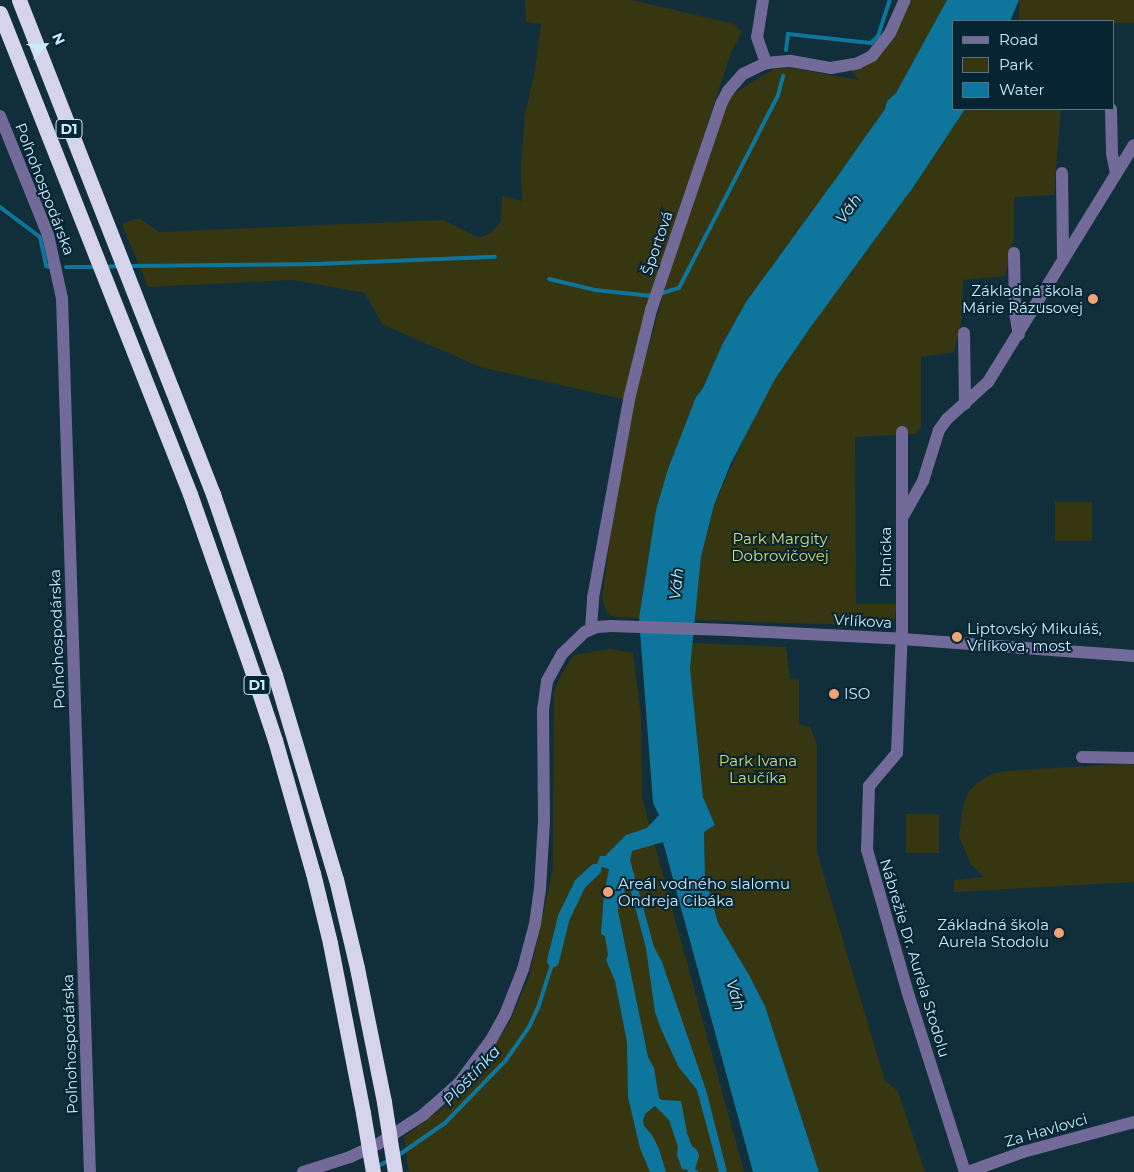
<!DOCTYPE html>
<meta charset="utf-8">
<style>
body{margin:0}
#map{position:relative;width:1134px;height:1172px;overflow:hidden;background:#112e3b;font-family:Montserrat,sans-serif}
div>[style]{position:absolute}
.green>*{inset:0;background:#363711;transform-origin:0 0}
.water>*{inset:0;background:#0e769c}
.stream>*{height:4px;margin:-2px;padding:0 2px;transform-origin:2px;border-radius:2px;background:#0e769c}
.canal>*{height:12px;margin:-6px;padding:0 6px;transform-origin:6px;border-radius:6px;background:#0e769c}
.minor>*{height:12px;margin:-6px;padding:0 6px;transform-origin:6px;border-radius:6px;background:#726b9a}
.highway>*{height:15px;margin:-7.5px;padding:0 7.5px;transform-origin:7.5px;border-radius:7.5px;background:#d6d4ec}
.highway-bridge>*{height:15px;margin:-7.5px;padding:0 7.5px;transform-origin:7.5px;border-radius:7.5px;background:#d6d4ec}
.dots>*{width:14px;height:14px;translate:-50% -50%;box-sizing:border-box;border:2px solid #062431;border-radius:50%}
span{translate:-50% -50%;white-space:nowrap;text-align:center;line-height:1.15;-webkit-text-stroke:4px #062431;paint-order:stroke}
.shield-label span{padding:1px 4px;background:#062431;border:1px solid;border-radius:4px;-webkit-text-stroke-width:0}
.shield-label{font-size:14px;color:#caebfd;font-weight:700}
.street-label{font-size:15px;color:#caebfd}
.poi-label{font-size:15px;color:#caebfd}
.right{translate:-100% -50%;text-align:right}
.left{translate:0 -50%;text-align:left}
.park-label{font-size:15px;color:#d8dc6f}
.water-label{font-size:16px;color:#bee8fe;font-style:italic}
.legend{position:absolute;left:952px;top:20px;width:162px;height:90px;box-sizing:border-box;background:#062431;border:1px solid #547483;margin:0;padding:6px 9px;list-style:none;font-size:15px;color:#caebfd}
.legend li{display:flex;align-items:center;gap:10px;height:25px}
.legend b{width:25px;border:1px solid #547483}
.north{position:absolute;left:20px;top:20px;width:50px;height:50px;-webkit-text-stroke:4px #062431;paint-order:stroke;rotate:65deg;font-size:14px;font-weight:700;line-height:20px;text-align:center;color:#caebfd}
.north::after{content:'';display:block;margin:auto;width:18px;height:22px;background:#caebfd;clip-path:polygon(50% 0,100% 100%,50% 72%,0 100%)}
</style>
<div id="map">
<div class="green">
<div style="clip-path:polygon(525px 0,632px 0,734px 24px,742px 32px,731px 52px,640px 331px,623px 399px,480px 367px,382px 324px,365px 293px,293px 280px,148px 287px,122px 224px,139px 218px,159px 232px,443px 220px,479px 238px,491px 233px,501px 221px,502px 196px,522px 201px,521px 166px,525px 114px,535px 70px,541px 24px,526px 22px)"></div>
<div style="clip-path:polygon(901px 0,947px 0,896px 93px,887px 101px,885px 109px,837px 177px,746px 302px,722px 345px,703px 388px,696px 397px,656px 510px,639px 618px,614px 617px,607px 612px,602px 599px,613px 516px,634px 400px,667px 281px,723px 111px,733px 94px,774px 69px,790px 68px,859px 80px,845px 63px,871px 51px,885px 34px)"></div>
<div style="left:1019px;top:0;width:115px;height:23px"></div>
<div style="clip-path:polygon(965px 109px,1061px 109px,1054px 195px,1014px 197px,1014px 238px,1005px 276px,963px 280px,962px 318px,954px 352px,921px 357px,921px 427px,915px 434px,855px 437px,856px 604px,897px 604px,894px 621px,887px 626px,695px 620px,701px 557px,714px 505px,744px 438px,775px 379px,810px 328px,914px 186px)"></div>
<div style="left:1092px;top:502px;width:39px;height:37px;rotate:90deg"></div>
<div style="clip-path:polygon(692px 643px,786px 647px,790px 679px,799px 680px,799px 725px,810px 727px,817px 744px,817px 853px,885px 1081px,898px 1091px,925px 1172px,819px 1172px,765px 1006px,749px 975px,718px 923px,705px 876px,704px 832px,715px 824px,703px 797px,690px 668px)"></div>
<div style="clip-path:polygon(610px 649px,633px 653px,641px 716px,642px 798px,744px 1172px,409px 1172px,404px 1137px,444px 1107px,489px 1056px,511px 1019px,530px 974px,553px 869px,554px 692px,562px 673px,574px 655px)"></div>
<div style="clip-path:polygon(1126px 764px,1134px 765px,1134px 882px,954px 892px,954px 880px,984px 877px,970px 863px,959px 836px,963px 806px,968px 793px,978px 782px,992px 774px,1005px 771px)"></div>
<div style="left:906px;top:814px;width:33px;height:39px"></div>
</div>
<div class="water">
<div style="clip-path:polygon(947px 0,1019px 0,1010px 21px,953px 21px,953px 109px,965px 109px,914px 186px,810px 328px,775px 379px,731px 463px,714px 505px,701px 557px,690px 668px,703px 797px,715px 825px,704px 832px,705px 876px,718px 923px,749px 975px,765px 1006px,819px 1172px,753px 1172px,663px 842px,632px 851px,630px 860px,654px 947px,662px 962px,706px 1090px,727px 1172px,719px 1172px,697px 1090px,678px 1066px,661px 1029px,655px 1012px,646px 948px,629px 884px,624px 880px,620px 882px,619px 885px,624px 887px,625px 895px,625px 897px,619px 896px,618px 911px,648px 1057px,654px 1068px,659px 1098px,662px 1100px,681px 1101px,687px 1133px,692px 1146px,697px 1150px,699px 1156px,695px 1169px,699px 1172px,687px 1172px,688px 1170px,682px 1169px,677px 1155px,678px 1147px,669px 1120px,655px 1106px,645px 1114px,643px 1120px,644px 1126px,652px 1135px,659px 1149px,666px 1172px,650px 1172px,640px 1148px,628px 1097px,627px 1042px,615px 981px,606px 960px,608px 955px,605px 936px,601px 934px,604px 894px,609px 869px,602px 867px,585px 888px,582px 877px,589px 868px,597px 864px,600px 856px,605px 856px,626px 835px,647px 828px,659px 815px,653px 803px,639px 618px,656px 510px,668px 469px,696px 397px,703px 388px,722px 345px,746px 302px,837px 177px,885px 109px,887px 101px,896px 93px)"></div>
</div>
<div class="stream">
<div style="left:786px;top:50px;width:16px;rotate:-83deg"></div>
<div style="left:788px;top:34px;width:83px;rotate:6.2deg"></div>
<div style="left:871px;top:43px;width:10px;rotate:-45deg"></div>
<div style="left:878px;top:36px;width:38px;rotate:-72deg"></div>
<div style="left:0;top:207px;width:50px;rotate:36.9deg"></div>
<div style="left:40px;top:237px;width:30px;rotate:78deg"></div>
<div style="left:46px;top:266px;width:4px;rotate:14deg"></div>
<div style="left:128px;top:266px;width:189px;rotate:-0.6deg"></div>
<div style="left:317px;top:264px;width:178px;rotate:-2.3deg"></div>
<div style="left:66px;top:267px;width:30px"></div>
<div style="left:103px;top:267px;width:16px;rotate:-4deg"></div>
<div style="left:549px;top:279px;width:47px;rotate:13.4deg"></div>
<div style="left:595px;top:290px;width:57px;rotate:6deg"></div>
<div style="left:659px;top:294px;width:21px;rotate:-17deg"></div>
<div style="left:679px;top:288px;width:217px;rotate:-62.8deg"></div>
<div style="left:778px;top:95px;width:20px;rotate:-75deg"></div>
<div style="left:396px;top:1157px;width:60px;rotate:-34.8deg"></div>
<div style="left:445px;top:1123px;width:88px;rotate:-45.9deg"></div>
<div style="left:506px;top:1060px;width:40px;rotate:-55.1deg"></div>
<div style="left:529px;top:1027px;width:21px;rotate:-65deg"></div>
<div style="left:538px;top:1008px;width:49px;rotate:-72.3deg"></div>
<div style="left:376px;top:1167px;width:16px;rotate:-27deg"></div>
</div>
<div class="canal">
<div style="left:553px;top:961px;width:45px;rotate:-76deg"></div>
<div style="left:564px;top:917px;width:37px;rotate:-64deg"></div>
<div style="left:580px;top:884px;width:21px;rotate:-43deg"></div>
</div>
<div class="minor">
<div style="left:763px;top:0;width:37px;rotate:99deg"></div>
<div style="left:757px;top:37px;width:28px;rotate:71deg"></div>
<div style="left:1111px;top:109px;width:45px;rotate:88.7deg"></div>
<div style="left:1112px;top:154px;width:19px;rotate:78deg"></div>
<div style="left:0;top:116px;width:128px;rotate:68deg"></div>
<div style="left:48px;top:235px;width:65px;rotate:77.5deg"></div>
<div style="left:62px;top:298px;width:874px;rotate:88.17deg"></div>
<div style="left:1062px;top:173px;width:87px;rotate:89.3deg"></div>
<div style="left:1014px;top:253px;width:60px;rotate:89deg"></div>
<div style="left:1015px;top:313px;width:22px;rotate:80deg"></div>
<div style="left:964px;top:333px;width:71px;rotate:89.2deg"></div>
<div style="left:902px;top:432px;width:86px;rotate:90deg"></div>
<div style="left:591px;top:629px;width:31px;rotate:-86deg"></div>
<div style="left:593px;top:598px;width:206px;rotate:-79.7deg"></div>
<div style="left:630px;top:395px;width:88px;rotate:-76.1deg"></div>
<div style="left:651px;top:310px;width:218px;rotate:-71.2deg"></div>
<div style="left:721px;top:104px;width:15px;rotate:-62deg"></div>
<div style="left:728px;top:91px;width:23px;rotate:-49deg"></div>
<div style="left:743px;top:74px;width:25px;rotate:-26deg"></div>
<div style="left:766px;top:63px;width:25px;rotate:-5deg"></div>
<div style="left:791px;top:61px;width:41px;rotate:9.9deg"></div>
<div style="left:831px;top:68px;width:27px;rotate:-10deg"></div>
<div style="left:858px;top:63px;width:16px;rotate:-27deg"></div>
<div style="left:872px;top:56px;width:29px;rotate:-52deg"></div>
<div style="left:890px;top:33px;width:36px;rotate:-66deg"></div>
<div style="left:1082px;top:757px;width:52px;rotate:1.1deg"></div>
<div style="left:303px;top:1172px;width:49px;rotate:-17.7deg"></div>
<div style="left:350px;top:1157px;width:31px;rotate:-25deg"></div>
<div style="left:378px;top:1144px;width:54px;rotate:-32.8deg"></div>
<div style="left:423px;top:1115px;width:48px;rotate:-41.6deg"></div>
<div style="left:459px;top:1083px;width:54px;rotate:-53.3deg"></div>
<div style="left:491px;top:1040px;width:29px;rotate:-61deg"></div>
<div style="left:505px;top:1015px;width:49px;rotate:-68.6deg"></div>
<div style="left:523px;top:969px;width:47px;rotate:-75.1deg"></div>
<div style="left:535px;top:924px;width:35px;rotate:-82deg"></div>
<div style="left:540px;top:889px;width:67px;rotate:-86.6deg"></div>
<div style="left:544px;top:822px;width:112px;rotate:-90.5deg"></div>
<div style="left:543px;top:710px;width:29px;rotate:-82deg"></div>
<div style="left:547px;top:681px;width:31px;rotate:-61deg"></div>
<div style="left:562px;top:654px;width:32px;rotate:-44deg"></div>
<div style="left:585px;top:632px;width:13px;rotate:-23deg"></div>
<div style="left:597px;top:627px;width:14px;rotate:-4deg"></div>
<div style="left:611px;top:626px;width:116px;rotate:2deg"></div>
<div style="left:727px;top:630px;width:175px;rotate:2.9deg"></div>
<div style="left:902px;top:639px;width:233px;rotate:4.2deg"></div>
<div style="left:965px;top:1172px;width:184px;rotate:-107.7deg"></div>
<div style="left:909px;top:997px;width:153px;rotate:-105.9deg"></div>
<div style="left:867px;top:850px;width:64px;rotate:-88.2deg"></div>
<div style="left:869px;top:786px;width:43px;rotate:-49.7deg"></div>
<div style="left:897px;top:753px;width:123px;rotate:-87.7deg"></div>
<div style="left:902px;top:630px;width:112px;rotate:-90deg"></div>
<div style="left:902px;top:518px;width:43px;rotate:-60.4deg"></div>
<div style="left:923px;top:481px;width:53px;rotate:-72.6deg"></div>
<div style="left:939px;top:430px;width:14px;rotate:-54deg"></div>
<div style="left:947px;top:419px;width:55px;rotate:-42.1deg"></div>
<div style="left:988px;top:382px;width:278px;rotate:-58.4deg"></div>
<div style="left:968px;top:1172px;width:59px;rotate:-20deg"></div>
<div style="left:1023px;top:1152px;width:115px;rotate:-15.1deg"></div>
</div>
<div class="highway">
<div style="left:19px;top:0;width:531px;rotate:68.56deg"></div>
<div style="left:213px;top:494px;width:191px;rotate:71.1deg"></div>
<div style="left:275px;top:675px;width:213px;rotate:73.4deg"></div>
<div style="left:336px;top:879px;width:91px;rotate:76.7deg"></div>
<div style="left:357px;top:968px;width:137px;rotate:78.6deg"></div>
<div style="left:0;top:13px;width:517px;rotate:68.45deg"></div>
<div style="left:190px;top:494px;width:194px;rotate:70.7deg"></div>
<div style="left:254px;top:677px;width:66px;rotate:71.6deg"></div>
<div style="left:275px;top:740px;width:138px;rotate:74.1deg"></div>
<div style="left:313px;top:873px;width:72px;rotate:76.3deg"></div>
<div style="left:330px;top:943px;width:173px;rotate:79deg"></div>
</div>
<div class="highway-bridge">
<div style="left:384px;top:1102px;width:71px;rotate:81.1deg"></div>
<div style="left:363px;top:1113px;width:60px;rotate:80.4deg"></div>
</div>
<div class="dots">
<div style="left:1093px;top:299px;background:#efa377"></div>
<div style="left:957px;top:637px;background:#efa377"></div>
<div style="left:834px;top:694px;background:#efa377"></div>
<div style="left:608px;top:892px;background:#efa377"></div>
<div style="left:1059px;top:933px;background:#efa377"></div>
</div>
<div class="shield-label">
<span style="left:69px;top:129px">D1</span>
<span style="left:257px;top:685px">D1</span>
</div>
<div class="street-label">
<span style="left:45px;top:189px;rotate:69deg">Poľnohospodárska</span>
<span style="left:657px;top:243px;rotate:-71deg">Športová</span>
<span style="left:886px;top:557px;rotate:-90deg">Pltnícka</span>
<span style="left:863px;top:621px;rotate:3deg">Vrlíkova</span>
<span style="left:57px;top:639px;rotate:-92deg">Poľnohospodárska</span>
<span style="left:915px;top:958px;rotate:73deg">Nábrežie Dr. Aurela Stodolu</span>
<span style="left:70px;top:1044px;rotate:-92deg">Poľnohospodárska</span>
<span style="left:1046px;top:1130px;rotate:-16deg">Za Havlovci</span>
</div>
<div class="poi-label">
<span class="right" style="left:1083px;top:299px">Základná škola<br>Márie Rázusovej</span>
<span class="left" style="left:967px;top:637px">Liptovský Mikuláš,<br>Vrlíkova, most</span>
<span class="left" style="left:844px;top:694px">ISO</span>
<span class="left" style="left:618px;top:892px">Areál vodného slalomu<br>Ondreja Cibáka</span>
<span class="right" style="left:1049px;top:933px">Základná škola<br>Aurela Stodolu</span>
</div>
<div class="park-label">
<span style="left:780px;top:547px">Park Margity<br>Dobrovičovej</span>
<span style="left:758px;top:769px">Park Ivana<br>Laučíka</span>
</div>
<div class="water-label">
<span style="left:849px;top:209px;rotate:-54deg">Váh</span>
<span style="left:677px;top:584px;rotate:-84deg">Váh</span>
<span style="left:735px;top:995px;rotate:73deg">Váh</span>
<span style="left:472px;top:1076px;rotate:-47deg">Ploštínka</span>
</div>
<ul class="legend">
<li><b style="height:6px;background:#726b9a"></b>Road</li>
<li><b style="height:14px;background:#363711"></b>Park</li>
<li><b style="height:14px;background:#0e769c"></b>Water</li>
</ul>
<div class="north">N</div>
</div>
